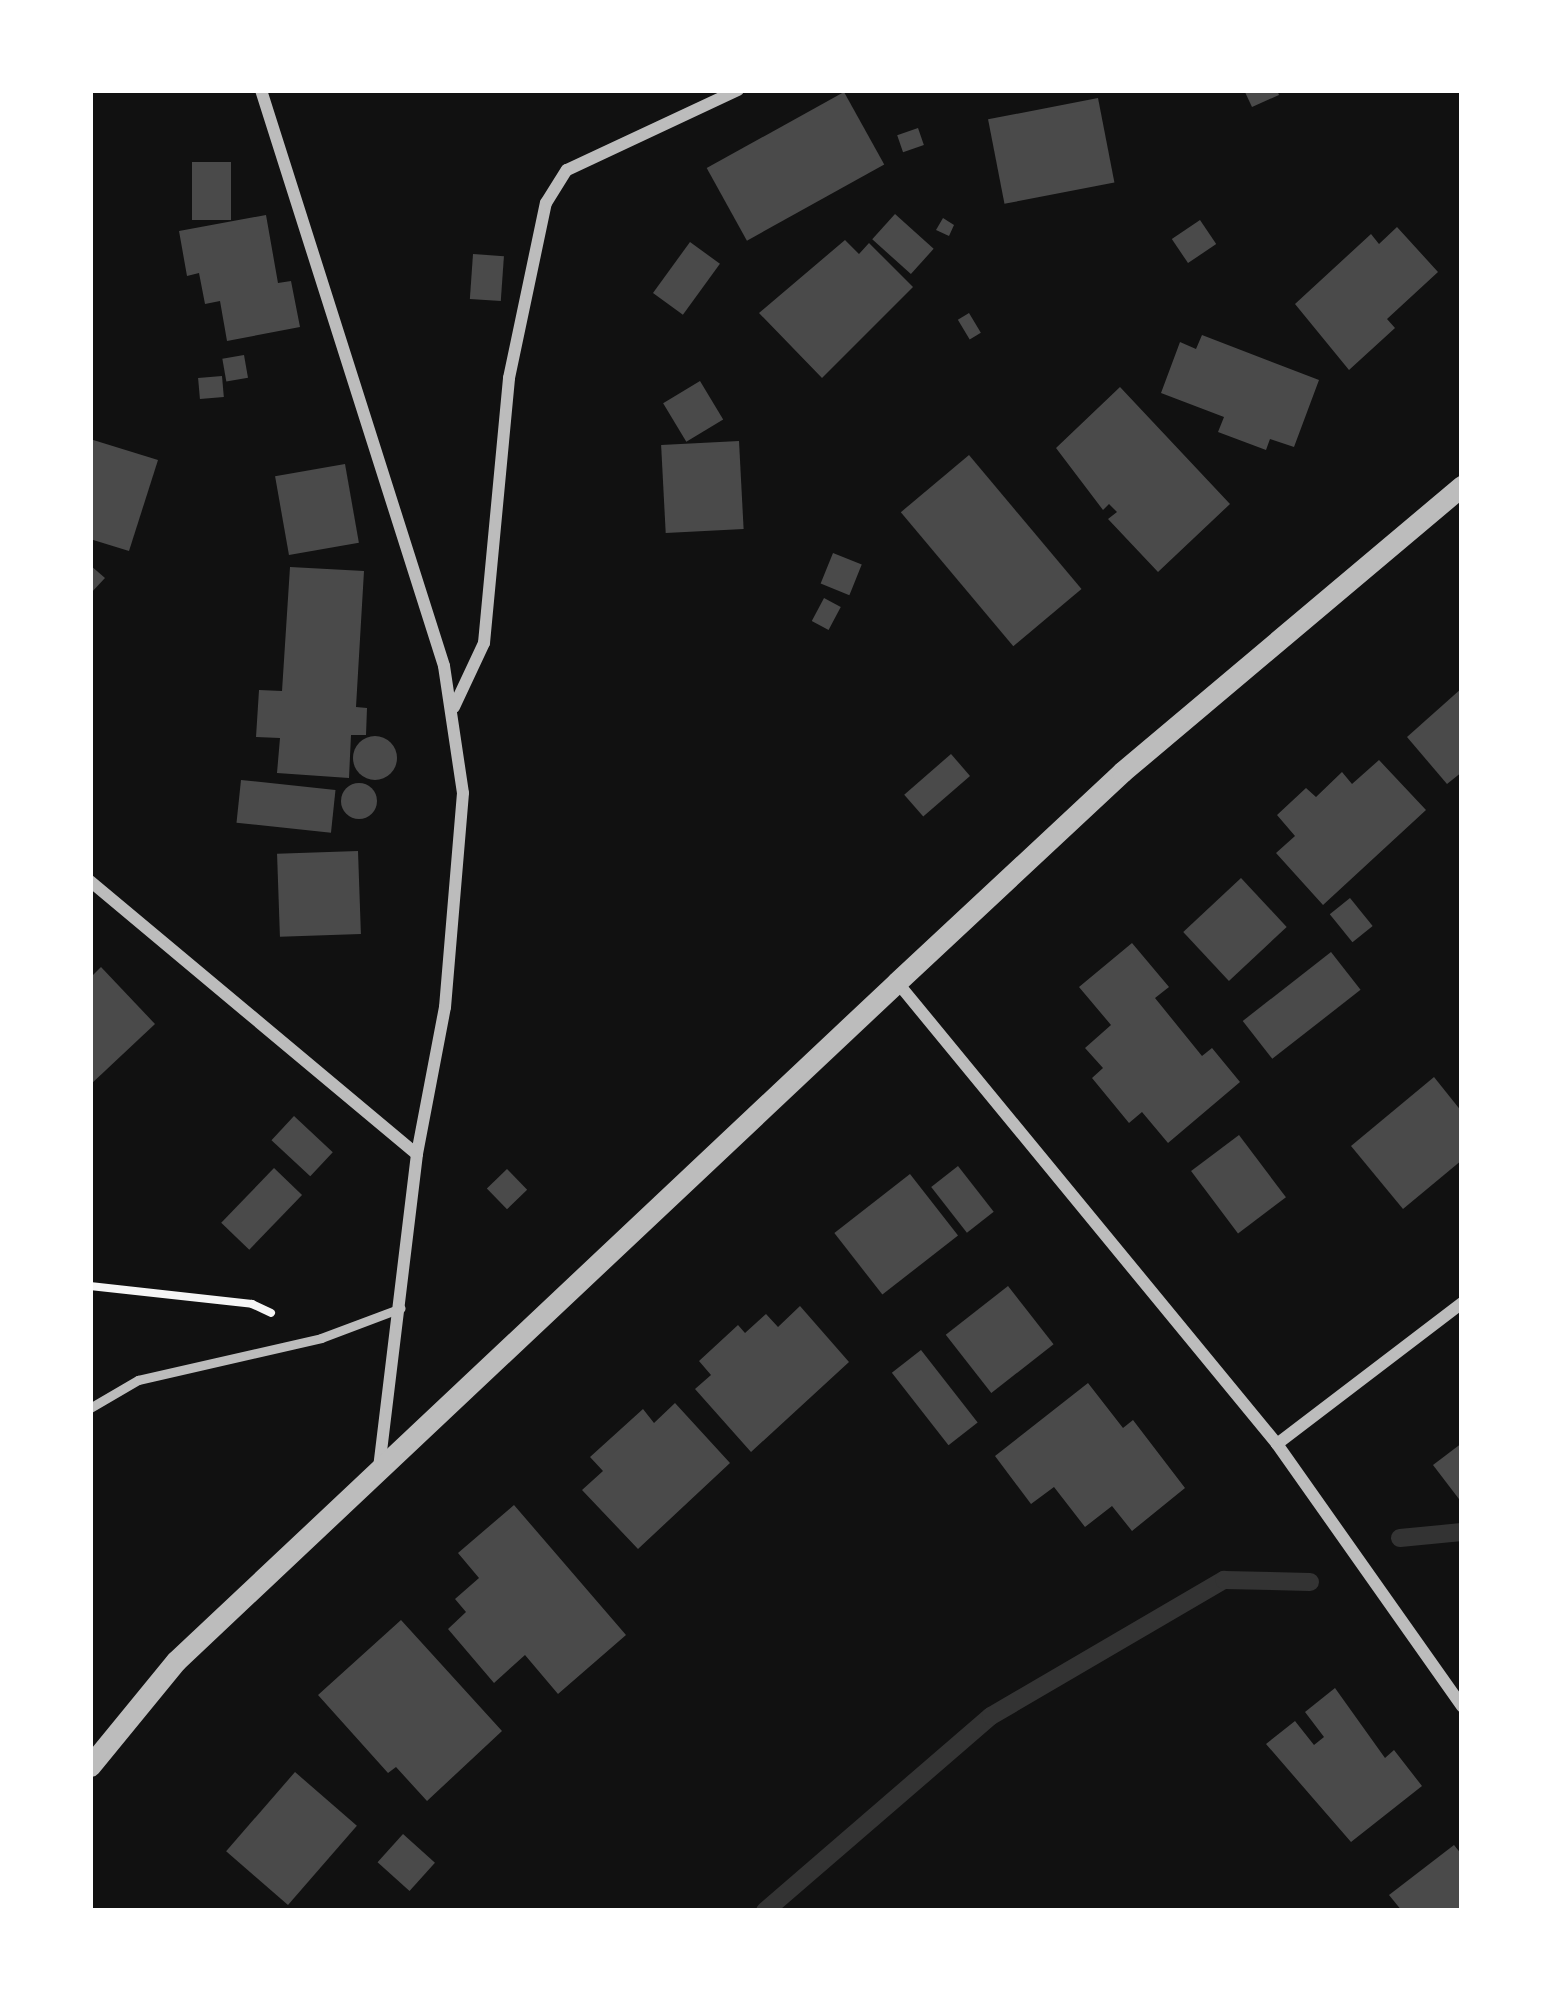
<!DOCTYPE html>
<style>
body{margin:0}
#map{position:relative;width:1552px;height:2001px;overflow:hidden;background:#111;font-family:Montserrat,sans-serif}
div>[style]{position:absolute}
.stream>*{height:18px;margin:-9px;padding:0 9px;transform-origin:9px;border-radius:9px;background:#333}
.building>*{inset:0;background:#4a4a4a;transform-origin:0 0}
.round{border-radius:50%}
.path>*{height:8px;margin:-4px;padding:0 4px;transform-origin:4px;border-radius:4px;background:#f5f5f5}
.service>*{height:9px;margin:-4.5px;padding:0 4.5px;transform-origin:4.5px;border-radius:4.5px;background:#bcbcbc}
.minor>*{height:12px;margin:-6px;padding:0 6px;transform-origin:6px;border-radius:6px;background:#bcbcbc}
.tertiary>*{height:21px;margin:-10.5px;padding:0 10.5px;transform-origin:10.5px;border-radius:10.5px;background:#bcbcbc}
span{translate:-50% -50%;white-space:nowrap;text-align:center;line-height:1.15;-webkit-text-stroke:12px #fff;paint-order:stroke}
.frame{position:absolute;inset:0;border:93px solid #fff;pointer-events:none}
</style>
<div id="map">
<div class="stream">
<div style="left:1400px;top:1538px;width:62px;rotate:-5.5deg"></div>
<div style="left:765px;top:1911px;width:298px;rotate:-40.8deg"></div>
<div style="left:991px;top:1716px;width:270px;rotate:-30.3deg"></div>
<div style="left:1224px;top:1580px;width:86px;rotate:1.3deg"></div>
</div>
<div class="building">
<div style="clip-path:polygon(1244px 90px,1277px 90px,1279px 95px,1252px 107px)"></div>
<div style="left:844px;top:92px;width:83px;height:157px;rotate:61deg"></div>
<div style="left:1098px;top:98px;width:86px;height:112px;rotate:79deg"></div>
<div style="left:918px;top:128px;width:18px;height:22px;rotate:71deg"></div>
<div style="left:192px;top:162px;width:39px;height:58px"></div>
<div style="left:895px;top:214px;width:52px;height:34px;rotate:42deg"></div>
<div style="clip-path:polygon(266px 215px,278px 283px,291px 281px,300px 327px,227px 341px,220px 301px,205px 304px,199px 273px,187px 276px,179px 231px)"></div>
<div style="clip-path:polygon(943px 218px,954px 225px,949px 236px,936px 230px)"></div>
<div style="left:1200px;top:220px;width:29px;height:34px;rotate:56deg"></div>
<div style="clip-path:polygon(1397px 227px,1438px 272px,1387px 319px,1395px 328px,1349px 370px,1295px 304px,1371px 234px,1379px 244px)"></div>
<div style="clip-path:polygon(845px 240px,859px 254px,869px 243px,913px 287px,822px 378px,759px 313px)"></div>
<div style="left:690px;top:242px;width:37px;height:63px;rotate:36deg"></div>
<div style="left:473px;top:254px;width:31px;height:45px;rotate:4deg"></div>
<div style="left:969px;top:313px;width:23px;height:13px;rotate:59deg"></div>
<div style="clip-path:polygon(1202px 335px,1319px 380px,1294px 447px,1270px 439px,1266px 450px,1218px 432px,1224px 417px,1161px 393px,1180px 342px,1196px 349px)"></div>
<div style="left:244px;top:355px;width:23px;height:22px;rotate:80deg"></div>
<div style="left:222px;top:376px;width:21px;height:24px;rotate:85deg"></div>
<div style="left:700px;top:381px;width:45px;height:43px;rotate:59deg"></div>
<div style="clip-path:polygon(1120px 387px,1230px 504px,1158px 572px,1108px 519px,1117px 512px,1109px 504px,1103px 510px,1056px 448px)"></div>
<div style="clip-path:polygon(90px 439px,158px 460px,129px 551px,90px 539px)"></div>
<div style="left:739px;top:441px;width:88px;height:78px;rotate:87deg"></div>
<div style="left:969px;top:455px;width:175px;height:89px;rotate:50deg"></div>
<div style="left:345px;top:464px;width:80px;height:71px;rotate:80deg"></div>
<div style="left:833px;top:553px;width:31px;height:33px;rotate:22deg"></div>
<div style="clip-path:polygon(90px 565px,105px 578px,90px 594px)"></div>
<div style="clip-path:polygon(290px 567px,364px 571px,356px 707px,367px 708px,366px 735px,351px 735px,349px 778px,277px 773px,280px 738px,256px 737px,259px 690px,282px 691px)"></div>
<div style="left:824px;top:598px;width:19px;height:26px;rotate:28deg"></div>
<div style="clip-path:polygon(1462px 688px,1462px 772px,1447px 784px,1407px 737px)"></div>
<div class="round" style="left:353px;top:736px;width:44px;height:44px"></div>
<div style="left:951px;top:754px;width:29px;height:62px;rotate:49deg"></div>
<div style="clip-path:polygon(1379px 760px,1426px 810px,1323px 905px,1276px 853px,1295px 836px,1277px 815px,1306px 788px,1316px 797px,1342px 772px,1352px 784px)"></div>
<div style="left:241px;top:780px;width:95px;height:43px;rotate:6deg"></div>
<div class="round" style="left:341px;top:783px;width:36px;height:36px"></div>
<div style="left:358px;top:851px;width:83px;height:81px;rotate:88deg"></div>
<div style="left:1241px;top:878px;width:67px;height:79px;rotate:47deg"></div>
<div style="left:1350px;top:898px;width:36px;height:26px;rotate:51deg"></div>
<div style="clip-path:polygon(1132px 943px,1169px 987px,1155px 998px,1202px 1056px,1212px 1048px,1240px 1082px,1168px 1143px,1142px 1112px,1129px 1123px,1092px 1078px,1103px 1068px,1085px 1048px,1111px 1025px,1079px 987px)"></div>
<div style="left:1331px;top:952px;width:48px;height:112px;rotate:52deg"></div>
<div style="clip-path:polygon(101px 967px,155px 1024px,90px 1085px,90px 978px)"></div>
<div style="clip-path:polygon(1434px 1077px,1462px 1112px,1462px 1160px,1403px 1209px,1351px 1146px)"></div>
<div style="left:294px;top:1116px;width:53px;height:33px;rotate:43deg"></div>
<div style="left:1239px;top:1135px;width:78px;height:60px;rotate:53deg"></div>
<div style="left:958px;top:1166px;width:58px;height:34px;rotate:52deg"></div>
<div style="left:274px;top:1168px;width:39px;height:76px;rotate:44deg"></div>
<div style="left:507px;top:1169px;width:29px;height:28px;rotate:46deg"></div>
<div style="left:910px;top:1174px;width:78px;height:96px;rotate:52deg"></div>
<div style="left:1008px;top:1286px;width:74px;height:79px;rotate:52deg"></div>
<div style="clip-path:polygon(800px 1306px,849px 1362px,751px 1452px,695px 1389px,711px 1375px,699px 1361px,738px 1325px,745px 1333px,766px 1314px,778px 1327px)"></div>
<div style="left:921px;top:1350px;width:92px;height:37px;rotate:52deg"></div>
<div style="clip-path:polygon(1088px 1383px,1123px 1428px,1133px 1420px,1185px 1488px,1132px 1531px,1112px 1506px,1085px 1527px,1054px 1487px,1031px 1504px,995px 1456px)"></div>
<div style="clip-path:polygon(675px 1403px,730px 1463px,638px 1549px,582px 1490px,603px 1471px,590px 1457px,643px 1409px,654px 1423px)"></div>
<div style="clip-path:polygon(1462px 1443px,1462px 1503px,1433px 1465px)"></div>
<div style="clip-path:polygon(514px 1505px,626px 1635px,558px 1694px,525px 1655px,494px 1683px,448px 1629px,466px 1612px,455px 1599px,479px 1578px,458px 1553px)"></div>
<div style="clip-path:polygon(401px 1620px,502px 1731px,427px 1801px,396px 1767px,388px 1773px,318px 1695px)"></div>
<div style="clip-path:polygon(1335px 1688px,1385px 1758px,1394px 1750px,1422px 1786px,1351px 1842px,1266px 1744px,1295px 1721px,1314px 1745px,1324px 1737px,1305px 1712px)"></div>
<div style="left:295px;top:1772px;width:82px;height:105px;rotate:41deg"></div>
<div style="left:403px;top:1834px;width:43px;height:38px;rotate:42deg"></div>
<div style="clip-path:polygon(1454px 1845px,1462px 1855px,1462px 1911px,1402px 1911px,1389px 1895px)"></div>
</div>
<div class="path">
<div style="left:90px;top:1286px;width:163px;rotate:6.3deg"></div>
<div style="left:252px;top:1304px;width:21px;rotate:25deg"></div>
</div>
<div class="service">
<div style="left:90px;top:1408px;width:56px;rotate:-30.3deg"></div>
<div style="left:138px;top:1380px;width:188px;rotate:-12.9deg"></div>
<div style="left:321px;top:1338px;width:85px;rotate:-20.6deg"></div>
</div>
<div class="minor">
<div style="left:261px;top:90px;width:604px;rotate:72.37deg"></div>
<div style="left:444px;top:666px;width:128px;rotate:81.5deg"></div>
<div style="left:463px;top:793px;width:215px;rotate:94.8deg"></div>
<div style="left:445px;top:1007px;width:150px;rotate:100.8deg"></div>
<div style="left:417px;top:1154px;width:314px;rotate:96.9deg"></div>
<div style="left:454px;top:707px;width:71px;rotate:-64.9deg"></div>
<div style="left:484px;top:643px;width:266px;rotate:-84.6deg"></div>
<div style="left:509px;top:378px;width:179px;rotate:-78.1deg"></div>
<div style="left:546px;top:203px;width:39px;rotate:-58deg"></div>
<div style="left:567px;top:170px;width:189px;rotate:-25.1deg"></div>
<div style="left:90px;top:881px;width:426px;rotate:39.9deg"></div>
<div style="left:897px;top:982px;width:598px;rotate:50.56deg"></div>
<div style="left:1277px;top:1444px;width:321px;rotate:54.8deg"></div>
<div style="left:1277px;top:1444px;width:233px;rotate:-37.3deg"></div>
</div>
<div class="tertiary">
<div style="left:90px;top:1766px;width:136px;rotate:-50.7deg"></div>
<div style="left:176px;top:1661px;width:990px;rotate:-43.28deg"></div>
<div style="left:897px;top:982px;width:308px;rotate:-43deg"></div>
<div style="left:1122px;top:772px;width:444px;rotate:-40.1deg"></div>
</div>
<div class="frame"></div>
</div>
